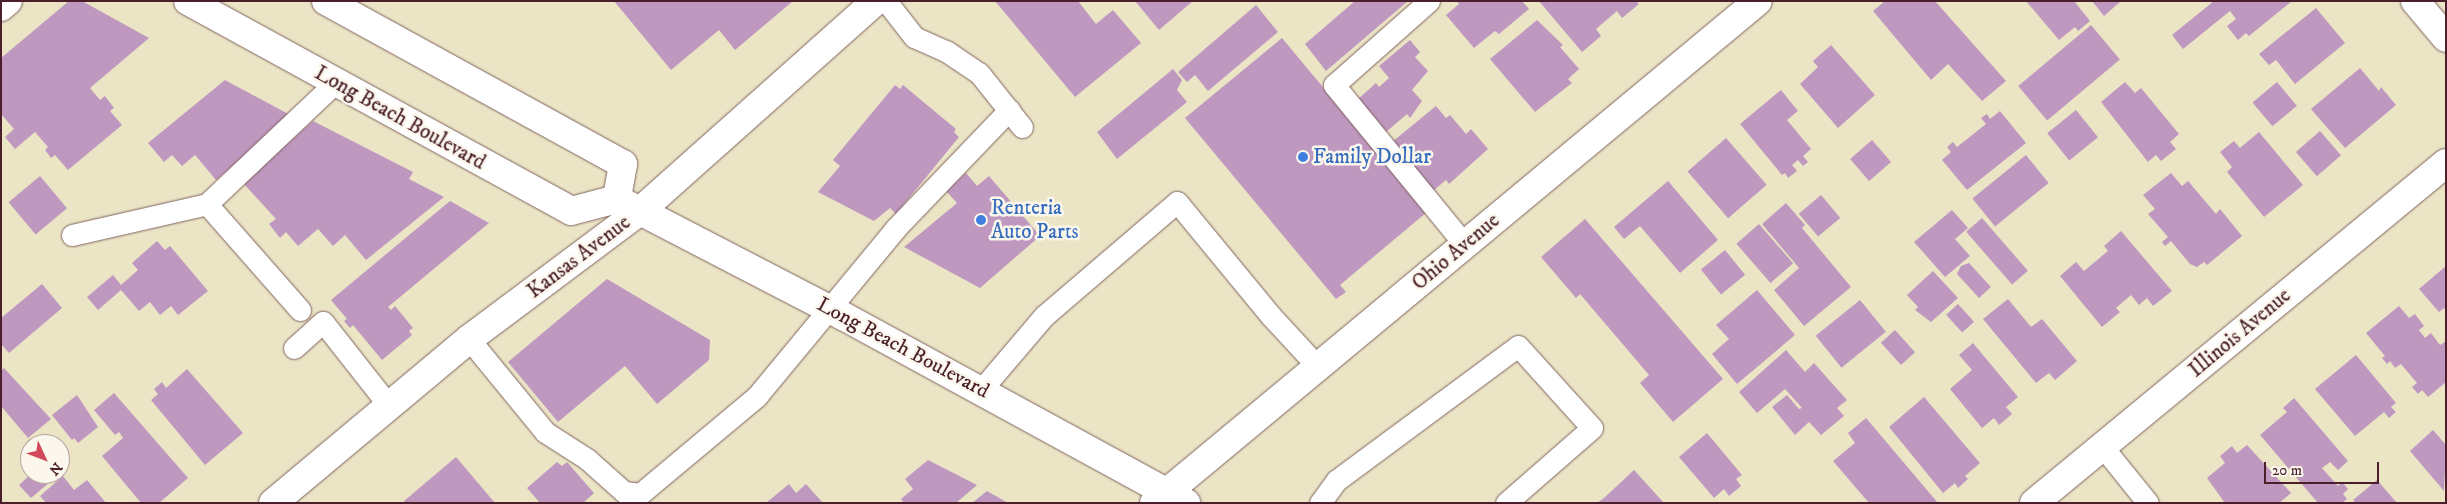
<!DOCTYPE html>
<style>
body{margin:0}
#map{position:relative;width:2447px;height:504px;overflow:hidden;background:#ebe5c6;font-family:"IM FELL DW Pica",serif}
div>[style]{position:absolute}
.building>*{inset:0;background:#bf98c0;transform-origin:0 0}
.roads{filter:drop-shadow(0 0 1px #826461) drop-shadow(0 0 1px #826461)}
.lane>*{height:21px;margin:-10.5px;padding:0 10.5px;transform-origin:10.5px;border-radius:10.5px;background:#fff}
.street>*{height:28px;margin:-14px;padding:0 14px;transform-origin:14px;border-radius:14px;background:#fff}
.primary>*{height:28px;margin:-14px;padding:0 14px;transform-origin:14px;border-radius:14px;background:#fff}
.dots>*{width:14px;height:14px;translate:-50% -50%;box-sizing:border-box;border:2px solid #fbf7ec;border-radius:50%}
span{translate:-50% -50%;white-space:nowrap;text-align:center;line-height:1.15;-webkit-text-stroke:5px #fbf7ec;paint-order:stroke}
.street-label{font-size:21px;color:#4a1f2b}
.shop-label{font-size:21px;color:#366cbe}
.left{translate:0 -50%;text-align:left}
.frame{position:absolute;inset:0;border:2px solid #4a1f2b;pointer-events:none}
.north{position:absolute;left:20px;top:434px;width:50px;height:50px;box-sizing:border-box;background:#fbf7ec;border:1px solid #b4a19f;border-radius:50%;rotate:133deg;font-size:14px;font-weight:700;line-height:20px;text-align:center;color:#4a1f2b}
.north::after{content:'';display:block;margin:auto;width:18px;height:22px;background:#d1495b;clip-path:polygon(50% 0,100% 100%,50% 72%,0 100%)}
.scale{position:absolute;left:2264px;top:462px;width:115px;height:22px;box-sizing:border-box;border:2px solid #4a1f2b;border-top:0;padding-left:6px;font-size:15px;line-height:18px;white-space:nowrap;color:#4a1f2b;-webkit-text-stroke:4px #fbf7ec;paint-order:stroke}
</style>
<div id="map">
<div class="building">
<div style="clip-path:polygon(69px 1px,82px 1px,149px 38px,90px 88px,100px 100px,105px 96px,114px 108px,110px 111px,122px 125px,68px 170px,55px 155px,51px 158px,45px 150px,48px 147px,35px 132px,15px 149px,5px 137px,14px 129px,1px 114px,1px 58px)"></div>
<div style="clip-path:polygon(614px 1px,793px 1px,735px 50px,719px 30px,671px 70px)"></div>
<div style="clip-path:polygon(995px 1px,1078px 1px,1096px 24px,1113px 10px,1141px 43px,1075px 97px)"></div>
<div style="clip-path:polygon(1135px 1px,1193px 1px,1159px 30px)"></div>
<div style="clip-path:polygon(1355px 1px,1408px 1px,1326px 71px,1305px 44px)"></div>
<div style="clip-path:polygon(1457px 1px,1522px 1px,1529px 9px,1499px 34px,1495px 31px,1474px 48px,1446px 15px,1459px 4px)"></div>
<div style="clip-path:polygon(1539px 1px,1636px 1px,1639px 4px,1622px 18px,1617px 11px,1596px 29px,1601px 36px,1582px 52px)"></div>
<div style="clip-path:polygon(1885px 1px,1935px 1px,2006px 81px,1982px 101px,1948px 64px,1931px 80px,1873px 11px)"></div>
<div style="clip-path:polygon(2026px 1px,2074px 1px,2090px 21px,2078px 31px,2075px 27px,2059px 40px)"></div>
<div style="clip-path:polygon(2092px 1px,2121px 1px,2104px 16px)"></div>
<div style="clip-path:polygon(2214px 1px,2292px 1px,2249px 36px,2246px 33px,2238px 40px,2227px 26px,2236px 19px,2230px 11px,2183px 49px,2172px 35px)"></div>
<div style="clip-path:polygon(1256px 5px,1278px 32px,1208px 91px,1195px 75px,1187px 82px,1178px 72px)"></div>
<div style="clip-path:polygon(2316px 8px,2345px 43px,2295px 84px,2276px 60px,2269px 65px,2259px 54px)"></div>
<div style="clip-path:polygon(1537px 20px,1563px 45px,1560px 47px,1579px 69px,1568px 79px,1572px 83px,1535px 112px,1490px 59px)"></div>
<div style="left:2091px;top:25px;width:45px;height:95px;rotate:50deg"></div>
<div style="clip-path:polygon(1282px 38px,1427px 212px,1340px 285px,1346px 292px,1336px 299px,1185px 118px)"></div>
<div style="clip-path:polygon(1410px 40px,1420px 52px,1415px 57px,1428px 71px,1412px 90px,1422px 101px,1410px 118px,1407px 114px,1386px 132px,1357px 100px,1376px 83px,1379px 87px,1389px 78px,1379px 66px)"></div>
<div style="clip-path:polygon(1831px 45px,1875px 95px,1838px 128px,1800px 84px,1818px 67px,1813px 61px)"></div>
<div style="clip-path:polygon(2360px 68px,2379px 91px,2381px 87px,2396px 105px,2345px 148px,2311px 109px)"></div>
<div style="clip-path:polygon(1173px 69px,1182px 80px,1177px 90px,1187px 102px,1117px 159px,1097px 132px)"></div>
<div style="clip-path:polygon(225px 80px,292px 116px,216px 180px,195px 155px,182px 166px,172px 155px,164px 162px,148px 143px)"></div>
<div style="clip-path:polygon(2125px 82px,2135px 93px,2141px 88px,2179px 134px,2170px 142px,2176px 149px,2161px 161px,2156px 155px,2148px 162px,2101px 102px)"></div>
<div style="left:2277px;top:82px;width:31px;height:32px;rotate:50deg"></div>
<div style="clip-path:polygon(895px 85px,900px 89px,903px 85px,956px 129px,954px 132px,959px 137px,896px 214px,890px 208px,874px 221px,818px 192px,840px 166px,833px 160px)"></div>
<div style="clip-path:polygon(1781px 90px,1798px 111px,1787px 120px,1811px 149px,1803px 156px,1808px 162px,1803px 166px,1798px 160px,1792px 165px,1797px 171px,1788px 178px,1785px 173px,1782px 175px,1740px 124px)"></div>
<div style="clip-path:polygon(1436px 106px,1446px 118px,1450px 115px,1466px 134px,1471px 129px,1488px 149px,1449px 184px,1446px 180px,1433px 191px,1392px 142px)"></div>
<div style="left:2076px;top:110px;width:35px;height:37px;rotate:51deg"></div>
<div style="clip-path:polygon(2000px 111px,2026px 143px,1967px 190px,1942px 160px,1951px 152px,1947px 147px,1953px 142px,1957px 147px,1986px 124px,1981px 118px,1987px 114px,1990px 119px)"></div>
<div style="clip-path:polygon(313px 121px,413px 172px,409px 179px,444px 197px,366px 260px,345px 235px,333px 246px,318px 229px,298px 246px,286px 232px,280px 238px,269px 224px,276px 219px,243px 183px)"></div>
<div style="left:2320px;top:131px;width:32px;height:32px;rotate:49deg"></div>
<div style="clip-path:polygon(2259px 132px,2303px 185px,2264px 217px,2227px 172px,2232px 167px,2220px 152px,2234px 141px,2240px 148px)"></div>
<div style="left:1726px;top:138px;width:62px;height:51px;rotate:49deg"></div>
<div style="left:1872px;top:140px;width:29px;height:29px;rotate:49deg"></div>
<div style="left:2026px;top:155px;width:36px;height:69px;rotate:51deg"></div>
<div style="clip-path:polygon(966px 173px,977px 186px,989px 176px,1040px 236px,980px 288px,904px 247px,957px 203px,946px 191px)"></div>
<div style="clip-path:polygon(2171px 173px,2182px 186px,2188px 181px,2216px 214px,2220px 209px,2242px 236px,2207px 265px,2204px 262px,2197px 267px,2190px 264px,2171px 241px,2165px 246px,2162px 242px,2168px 237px,2148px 214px,2155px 209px,2143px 195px)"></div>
<div style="left:40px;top:176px;width:42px;height:41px;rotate:50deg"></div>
<div style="clip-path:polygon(1668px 181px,1718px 240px,1680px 273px,1640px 226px,1624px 239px,1614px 227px)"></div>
<div style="left:1821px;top:195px;width:30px;height:29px;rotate:50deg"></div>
<div style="clip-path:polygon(450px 201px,489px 223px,388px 307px,391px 310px,395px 306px,413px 328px,409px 331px,412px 335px,382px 360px,353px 325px,350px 328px,344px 321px,347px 319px,331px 300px)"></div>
<div style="clip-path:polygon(1786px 203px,1805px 225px,1802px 228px,1851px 287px,1804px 326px,1774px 290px,1799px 268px,1762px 224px)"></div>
<div style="clip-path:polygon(1952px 210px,1968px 228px,1955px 239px,1970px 256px,1945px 277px,1914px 242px)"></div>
<div style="left:1982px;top:218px;width:70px;height:21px;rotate:49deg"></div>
<div style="clip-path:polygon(1585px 219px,1723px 379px,1673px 422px,1640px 383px,1649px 375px,1580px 294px,1576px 298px,1541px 257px)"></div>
<div style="left:1759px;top:224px;width:52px;height:30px;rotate:49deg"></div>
<div style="clip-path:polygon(2121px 231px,2172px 291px,2153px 306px,2147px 298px,2139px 305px,2131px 295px,2116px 308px,2120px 312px,2102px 327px,2060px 276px,2076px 262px,2084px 271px,2108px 251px,2104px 246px)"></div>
<div style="clip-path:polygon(157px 241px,165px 250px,170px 246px,208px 291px,178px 315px,171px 306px,160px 315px,150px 302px,139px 311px,121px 290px,98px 310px,87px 297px,113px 275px,121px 285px,138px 270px,132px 263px)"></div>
<div style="left:1725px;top:250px;width:32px;height:31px;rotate:51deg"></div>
<div style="clip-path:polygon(1969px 263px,1991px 287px,1979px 298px,1957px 274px,1961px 266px)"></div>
<div style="clip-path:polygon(2446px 266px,2446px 311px,2444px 308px,2439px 312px,2419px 289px)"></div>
<div style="clip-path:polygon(1933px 271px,1958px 298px,1931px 322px,1915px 310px,1918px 307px,1907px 295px)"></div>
<div style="clip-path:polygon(607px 279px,710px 340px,709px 360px,657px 404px,625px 366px,558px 422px,508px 362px)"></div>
<div style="clip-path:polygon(42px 284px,62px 308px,9px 353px,1px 344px,1px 318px)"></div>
<div style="clip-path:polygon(1757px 290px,1795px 335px,1737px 384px,1712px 354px,1729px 339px,1716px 325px)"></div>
<div style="clip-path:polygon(2008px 299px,2031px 327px,2042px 319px,2077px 361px,2055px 380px,2049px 373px,2036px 383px,1983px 319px)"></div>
<div style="left:1860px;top:300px;width:41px;height:57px;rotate:51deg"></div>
<div style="left:1958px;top:304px;width:24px;height:16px;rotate:48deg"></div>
<div style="clip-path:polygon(2399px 306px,2409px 318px,2415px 314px,2424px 326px,2419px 330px,2425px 338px,2431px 333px,2440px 345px,2446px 341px,2446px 382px,2428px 397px,2422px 390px,2418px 394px,2412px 387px,2417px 383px,2401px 364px,2395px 368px,2390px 361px,2387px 364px,2382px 358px,2385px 356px,2366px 333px)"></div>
<div style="left:1895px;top:330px;width:30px;height:19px;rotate:48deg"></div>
<div style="clip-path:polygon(1973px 343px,2018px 397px,2006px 407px,2012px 414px,1999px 425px,1994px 418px,1982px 428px,1950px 389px,1972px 370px,1959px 355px)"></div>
<div style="clip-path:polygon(1786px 350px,1805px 372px,1814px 363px,1847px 400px,1837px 408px,1844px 416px,1821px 435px,1809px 422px,1795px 435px,1772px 407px,1787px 395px,1799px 409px,1802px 408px,1785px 389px,1757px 413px,1739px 392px)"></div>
<div style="clip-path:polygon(2356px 355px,2396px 403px,2391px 407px,2396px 412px,2389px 418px,2384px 412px,2355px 436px,2315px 389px)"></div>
<div style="clip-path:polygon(4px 368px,51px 419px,28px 438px,1px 406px,1px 371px)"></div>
<div style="clip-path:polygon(187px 369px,243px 433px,205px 465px,151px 400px,158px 394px,154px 389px,162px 382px,166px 388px)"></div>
<div style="clip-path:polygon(114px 393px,188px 478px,159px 503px,141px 503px,102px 456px,123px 438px,119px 432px,115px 435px,94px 410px)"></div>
<div style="clip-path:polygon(77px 395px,98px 427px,78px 443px,74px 438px,72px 440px,52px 415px)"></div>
<div style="clip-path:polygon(1924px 397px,1980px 463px,1965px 476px,1968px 479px,1958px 488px,1955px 483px,1943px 493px,1889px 427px)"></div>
<div style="clip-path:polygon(2294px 398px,2348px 461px,2338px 470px,2330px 462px,2322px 468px,2338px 486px,2342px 482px,2348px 489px,2343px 494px,2347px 499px,2342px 503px,2318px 503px,2260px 435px,2287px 412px,2283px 408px)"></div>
<div style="clip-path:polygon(1866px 418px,1938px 503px,1869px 503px,1833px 461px,1855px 443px,1848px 433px)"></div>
<div style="clip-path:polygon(2433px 430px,2446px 445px,2444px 491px,2410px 451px)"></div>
<div style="clip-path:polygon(1707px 433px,1742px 475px,1736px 479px,1741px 486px,1729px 496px,1724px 489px,1714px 498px,1679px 457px)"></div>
<div style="clip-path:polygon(2247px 445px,2291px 493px,2279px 503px,2225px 503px,2207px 478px,2225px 463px,2220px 456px,2232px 446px,2237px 453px)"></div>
<div style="clip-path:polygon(456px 457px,495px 503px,406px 503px,404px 501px)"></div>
<div style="clip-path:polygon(928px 460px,977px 485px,956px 503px,904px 503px,901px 499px,913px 489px,905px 479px)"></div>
<div style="clip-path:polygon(557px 462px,562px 466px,567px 462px,594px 493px,583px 503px,540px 503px,527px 488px)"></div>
<div style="clip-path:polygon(1634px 470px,1664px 503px,1597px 503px,1604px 498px)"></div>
<div style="clip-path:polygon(31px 474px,56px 474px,57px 476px,31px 498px,19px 485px)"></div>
<div style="clip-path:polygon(63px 476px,74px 490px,87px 480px,106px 503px,46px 503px,40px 496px)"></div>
<div style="clip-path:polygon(2377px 480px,2397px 503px,2356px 503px,2353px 500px)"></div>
<div style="clip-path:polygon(789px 484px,796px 493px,806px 484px,823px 503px,766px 503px)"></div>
<div style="clip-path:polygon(987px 491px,1008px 503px,972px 503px)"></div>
</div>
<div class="roads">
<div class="lane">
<div style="left:886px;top:1px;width:46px;rotate:52.1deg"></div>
<div style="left:914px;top:37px;width:35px;rotate:24deg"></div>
<div style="left:946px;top:51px;width:40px;rotate:34deg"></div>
<div style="left:979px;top:73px;width:69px;rotate:51.5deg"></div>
<div style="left:1429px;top:1px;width:127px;rotate:138.5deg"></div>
<div style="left:1334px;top:85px;width:207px;rotate:50.7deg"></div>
<div style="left:72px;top:235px;width:139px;rotate:-12.9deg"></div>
<div style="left:300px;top:310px;width:141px;rotate:-131.3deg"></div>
<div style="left:207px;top:204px;width:178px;rotate:-43.4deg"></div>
<div style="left:469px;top:339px;width:120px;rotate:50.7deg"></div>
<div style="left:545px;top:432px;width:50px;rotate:32.7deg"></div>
<div style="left:587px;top:459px;width:50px;rotate:41.7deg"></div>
<div style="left:624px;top:492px;width:16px;rotate:7deg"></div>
<div style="left:640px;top:494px;width:153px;rotate:-39.9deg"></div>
<div style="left:757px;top:396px;width:217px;rotate:-50.4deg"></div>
<div style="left:895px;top:229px;width:165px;rotate:-46.2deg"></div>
<div style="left:294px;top:348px;width:39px;rotate:-42deg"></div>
<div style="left:323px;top:322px;width:107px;rotate:51.8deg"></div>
<div style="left:981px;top:390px;width:97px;rotate:-49.6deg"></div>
<div style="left:1044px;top:316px;width:175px;rotate:-40.6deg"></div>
<div style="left:1177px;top:202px;width:148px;rotate:50.5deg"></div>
<div style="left:1271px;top:316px;width:69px;rotate:47.3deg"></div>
<div style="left:2102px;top:446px;width:73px;rotate:51.1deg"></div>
<div style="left:1320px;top:503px;width:29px;rotate:-54deg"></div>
<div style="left:1337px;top:480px;width:225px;rotate:-36.5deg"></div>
<div style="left:1518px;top:346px;width:110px;rotate:47.9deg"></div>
<div style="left:1592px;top:428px;width:114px;rotate:138.9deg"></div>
</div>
<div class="street">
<div style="left:2415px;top:1px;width:48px;rotate:50deg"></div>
<div style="left:1px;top:7px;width:9px;rotate:-41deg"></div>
<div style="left:273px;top:503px;width:256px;rotate:-39.9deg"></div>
<div style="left:469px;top:339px;width:212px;rotate:-36.8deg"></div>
<div style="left:639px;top:212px;width:317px;rotate:-41.7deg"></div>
<div style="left:1154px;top:503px;width:785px;rotate:-39.73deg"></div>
<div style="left:2034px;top:503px;width:534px;rotate:-39.53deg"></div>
</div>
<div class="primary">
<div style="left:188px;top:1px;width:437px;rotate:28.7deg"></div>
<div style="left:571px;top:211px;width:48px;rotate:-14.6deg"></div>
<div style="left:617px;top:199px;width:254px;rotate:27.4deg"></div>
<div style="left:843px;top:316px;width:391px;rotate:28.6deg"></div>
<div style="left:326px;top:1px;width:339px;rotate:28.8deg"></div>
<div style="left:623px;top:164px;width:36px;rotate:100deg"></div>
</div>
</div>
<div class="dots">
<div style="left:1303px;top:157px;background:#3f7fe0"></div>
<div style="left:981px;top:220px;background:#3f7fe0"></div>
</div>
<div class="street-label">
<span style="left:400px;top:118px;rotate:29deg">Long Beach Boulevard</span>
<span style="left:1456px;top:252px;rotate:-40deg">Ohio Avenue</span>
<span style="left:579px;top:257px;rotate:-37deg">Kansas Avenue</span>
<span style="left:2240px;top:333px;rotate:-40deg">Illinois Avenue</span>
<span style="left:903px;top:348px;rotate:28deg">Long Beach Boulevard</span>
</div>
<div class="shop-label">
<span class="left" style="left:1313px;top:157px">Family Dollar</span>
<span class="left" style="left:991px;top:220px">Renteria<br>Auto Parts</span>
</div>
<div class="frame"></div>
<div class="north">N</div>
<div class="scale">20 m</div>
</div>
